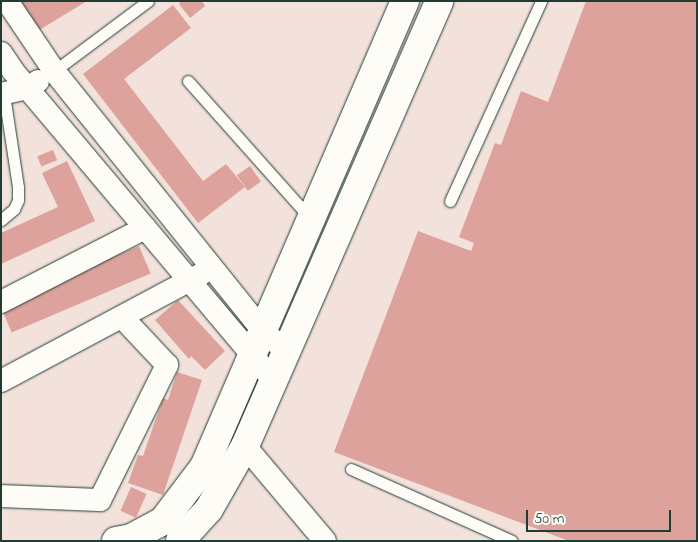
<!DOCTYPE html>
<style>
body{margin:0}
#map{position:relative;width:698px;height:542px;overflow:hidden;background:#f3e1db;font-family:"Indie Flower",sans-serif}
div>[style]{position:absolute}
.building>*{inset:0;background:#dca29b;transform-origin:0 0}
.roads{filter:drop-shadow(0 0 1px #1f3d34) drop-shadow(0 0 1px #1f3d34)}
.service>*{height:11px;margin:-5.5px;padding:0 5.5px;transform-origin:5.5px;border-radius:5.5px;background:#fdfcf7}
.minor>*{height:22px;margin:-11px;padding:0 11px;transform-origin:11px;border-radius:11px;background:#fdfcf7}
.tertiary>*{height:28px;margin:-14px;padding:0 14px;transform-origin:14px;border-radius:14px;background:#fdfcf7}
span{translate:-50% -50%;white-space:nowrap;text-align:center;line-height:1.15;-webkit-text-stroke:4px #fdfcf7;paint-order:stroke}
.frame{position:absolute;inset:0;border:2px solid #1f3d34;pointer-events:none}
.scale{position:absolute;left:526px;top:510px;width:145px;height:22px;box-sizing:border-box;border:2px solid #1f3d34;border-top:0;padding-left:6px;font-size:15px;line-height:18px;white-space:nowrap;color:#1f3d34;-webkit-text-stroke:4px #fdfcf7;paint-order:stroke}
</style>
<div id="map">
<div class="building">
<div style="clip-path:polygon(18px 1px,87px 1px,36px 32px)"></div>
<div style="clip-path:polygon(181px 1px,202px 1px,205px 6px,190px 18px,179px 4px)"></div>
<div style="clip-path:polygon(586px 1px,697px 1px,697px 541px,569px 541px,334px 452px,418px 231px,471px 251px,474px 243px,459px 237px,495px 143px,501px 145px,521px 91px,548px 102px)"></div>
<div style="clip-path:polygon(173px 5px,191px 28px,124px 79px,203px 181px,226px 164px,245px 187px,198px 223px,83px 74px)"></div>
<div style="left:53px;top:150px;width:11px;height:17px;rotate:68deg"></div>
<div style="clip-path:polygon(67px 161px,95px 221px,1px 264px,1px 233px,58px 207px,42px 173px)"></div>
<div style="left:250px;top:166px;width:19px;height:16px;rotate:55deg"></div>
<div style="left:139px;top:246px;width:30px;height:151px;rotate:67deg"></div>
<div style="clip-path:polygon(178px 300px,225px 351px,205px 370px,191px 356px,189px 359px,155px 320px)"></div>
<div style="clip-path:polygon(177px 372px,202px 380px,163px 495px,128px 483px,138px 455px,143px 456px,163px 398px,168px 400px)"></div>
<div style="left:131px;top:487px;width:17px;height:26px;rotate:24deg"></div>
</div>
<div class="roads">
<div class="service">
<div style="left:54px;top:71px;width:117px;rotate:-36.7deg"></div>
<div style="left:188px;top:81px;width:183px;rotate:48.3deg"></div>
<div style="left:450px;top:201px;width:220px;rotate:-65.5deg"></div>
<div style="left:1px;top:220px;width:17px;rotate:-40deg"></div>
<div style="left:14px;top:209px;width:10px;rotate:-66deg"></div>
<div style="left:18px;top:200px;width:13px;rotate:-90deg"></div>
<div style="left:18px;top:187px;width:94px;rotate:-98.6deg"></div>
<div style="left:351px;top:469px;width:176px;rotate:24.1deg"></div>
</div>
<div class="minor">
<div style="left:7px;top:1px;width:84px;rotate:56.1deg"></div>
<div style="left:54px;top:71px;width:334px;rotate:51.2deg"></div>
<div style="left:263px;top:331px;width:30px;rotate:41deg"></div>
<div style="left:1px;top:53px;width:22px;rotate:56deg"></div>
<div style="left:13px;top:71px;width:404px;rotate:49.9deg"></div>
<div style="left:1px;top:94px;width:27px;rotate:-13deg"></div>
<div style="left:27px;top:88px;width:13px;rotate:-32deg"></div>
<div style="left:1px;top:302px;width:162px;rotate:-27.2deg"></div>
<div style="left:1px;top:381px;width:227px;rotate:-28.1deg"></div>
<div style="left:245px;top:446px;width:124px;rotate:49.9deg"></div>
<div style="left:1px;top:496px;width:99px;rotate:2.3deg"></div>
<div style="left:100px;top:500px;width:151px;rotate:-63.6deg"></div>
<div style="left:167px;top:365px;width:66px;rotate:-133.2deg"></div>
</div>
<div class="tertiary">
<div style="left:116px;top:541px;width:15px;rotate:-11deg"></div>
<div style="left:131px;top:538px;width:36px;rotate:-28deg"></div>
<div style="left:163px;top:521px;width:68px;rotate:-52.8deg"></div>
<div style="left:204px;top:467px;width:508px;rotate:-66.67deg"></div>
<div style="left:180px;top:541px;width:43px;rotate:-47.8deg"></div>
<div style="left:209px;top:509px;width:73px;rotate:-60.3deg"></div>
<div style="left:245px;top:446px;width:485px;rotate:-66.4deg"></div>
</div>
</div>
<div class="frame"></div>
<div class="scale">50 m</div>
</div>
